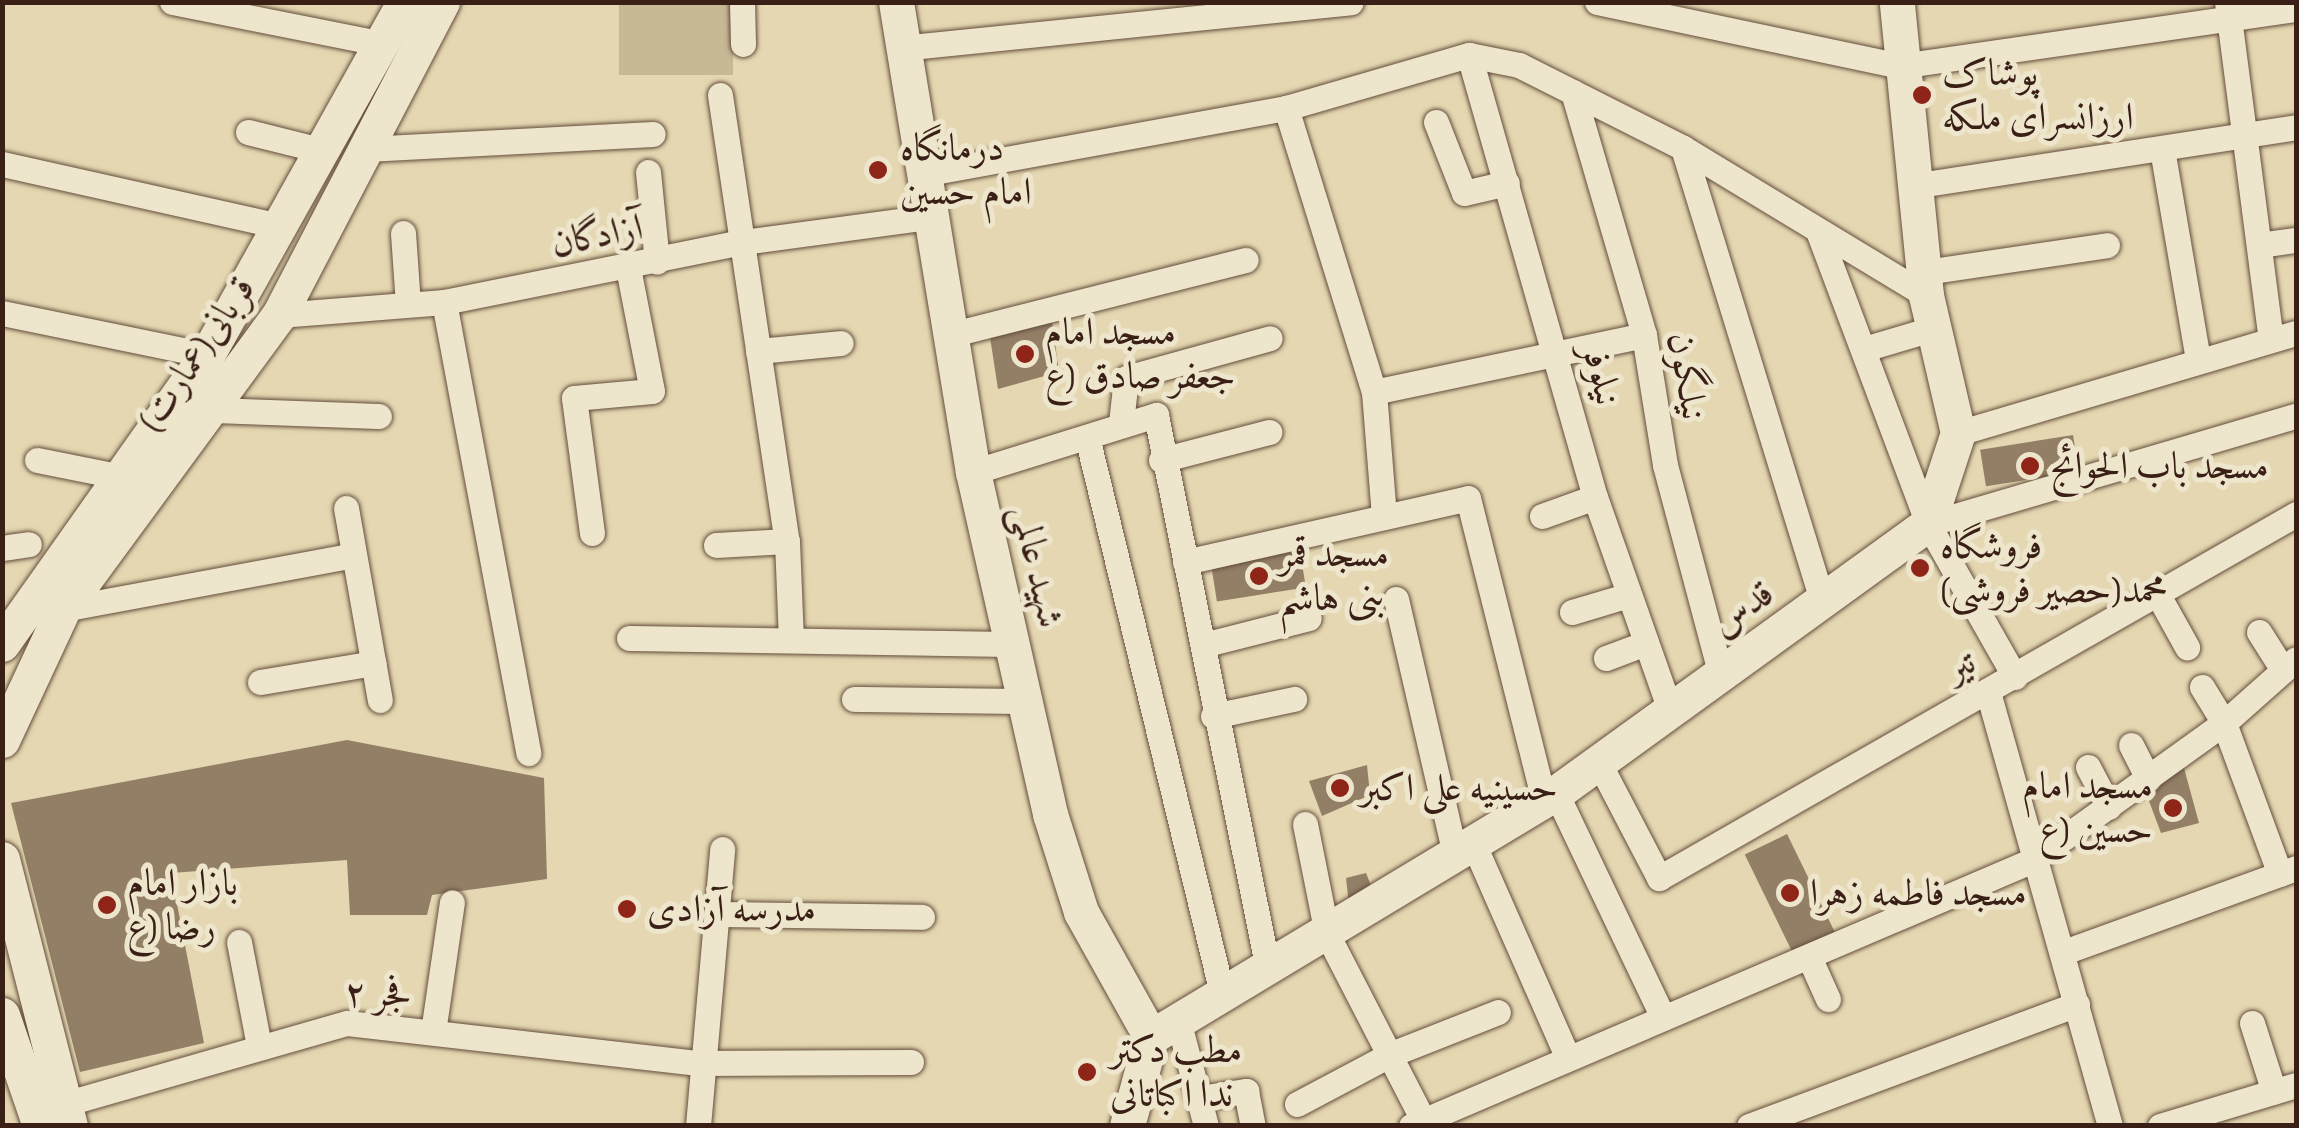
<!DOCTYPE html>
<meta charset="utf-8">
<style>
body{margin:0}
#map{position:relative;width:2299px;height:1128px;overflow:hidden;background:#e4d7b1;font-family:Alegreya,Amiri,serif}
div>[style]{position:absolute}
.green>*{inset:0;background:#c7b896;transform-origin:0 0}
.building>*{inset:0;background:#927f66;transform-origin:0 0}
.roads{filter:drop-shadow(0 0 2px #644d3c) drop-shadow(0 0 2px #644d3c)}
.street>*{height:25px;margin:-12.5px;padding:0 12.5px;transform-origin:12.5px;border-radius:12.5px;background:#ede5cc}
.secondary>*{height:35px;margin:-17.5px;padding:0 17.5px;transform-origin:17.5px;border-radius:17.5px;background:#ede5cc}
.dots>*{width:28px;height:28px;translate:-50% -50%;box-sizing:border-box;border:5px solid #ede5cc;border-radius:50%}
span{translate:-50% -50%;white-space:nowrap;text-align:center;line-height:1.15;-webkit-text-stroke:10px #ede5cc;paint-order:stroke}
.poi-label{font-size:38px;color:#391f15}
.left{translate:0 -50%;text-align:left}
.right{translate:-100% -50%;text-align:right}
.street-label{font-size:38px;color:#391f15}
.frame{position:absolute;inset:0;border:5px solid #391f15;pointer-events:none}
</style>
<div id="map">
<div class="green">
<div style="left:619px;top:3px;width:114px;height:72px"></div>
</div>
<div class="building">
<div style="clip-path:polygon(1052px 321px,1059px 372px,998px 389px,990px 337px)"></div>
<div style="left:2073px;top:435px;width:37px;height:94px;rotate:81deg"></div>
<div style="left:1298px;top:538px;width:50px;height:90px;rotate:81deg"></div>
<div style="clip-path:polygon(347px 740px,544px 778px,547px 879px,432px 895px,427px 915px,350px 915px,347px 860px,171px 873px,204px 1043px,80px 1072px,11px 803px)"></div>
<div style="clip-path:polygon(1367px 765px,1370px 795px,1322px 816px,1309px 781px)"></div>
<div style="clip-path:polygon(2184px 768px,2199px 823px,2161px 833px,2146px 793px)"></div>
<div style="left:1787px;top:834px;width:109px;height:47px;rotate:64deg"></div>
<div style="clip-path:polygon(1366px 873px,1374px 893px,1349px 905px,1346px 878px)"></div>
</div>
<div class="roads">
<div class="street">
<div style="left:172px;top:2px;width:211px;rotate:11.2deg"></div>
<div style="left:742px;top:2px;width:42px;rotate:88.6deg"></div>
<div style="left:1597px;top:2px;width:310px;rotate:11.9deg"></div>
<div style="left:1900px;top:66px;width:400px;rotate:-8.2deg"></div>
<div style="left:2227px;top:2px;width:340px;rotate:82.6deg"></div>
<div style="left:901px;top:48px;width:452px;rotate:-5.8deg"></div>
<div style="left:1469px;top:55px;width:460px;rotate:74.1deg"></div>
<div style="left:1595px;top:497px;width:226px;rotate:70.6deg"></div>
<div style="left:1573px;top:92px;width:253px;rotate:73.7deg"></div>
<div style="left:1644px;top:335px;width:132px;rotate:80.8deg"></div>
<div style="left:1665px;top:465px;width:217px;rotate:75.1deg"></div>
<div style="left:720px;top:95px;width:451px;rotate:81.5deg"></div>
<div style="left:787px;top:541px;width:99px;rotate:87.7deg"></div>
<div style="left:1286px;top:108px;width:297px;rotate:72.8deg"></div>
<div style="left:1374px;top:392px;width:123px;rotate:85.4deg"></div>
<div style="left:1436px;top:122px;width:76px;rotate:68.5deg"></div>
<div style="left:1464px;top:193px;width:44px;rotate:-13.1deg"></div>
<div style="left:248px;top:132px;width:78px;rotate:14deg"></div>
<div style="left:1683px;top:148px;width:476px;rotate:72.9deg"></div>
<div style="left:366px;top:149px;width:287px;rotate:-3deg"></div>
<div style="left:2162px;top:149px;width:213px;rotate:80.3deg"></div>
<div style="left:2px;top:164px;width:288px;rotate:12.6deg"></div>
<div style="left:648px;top:172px;width:90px;rotate:84.3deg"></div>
<div style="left:923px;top:174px;width:369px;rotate:-10.3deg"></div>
<div style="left:1286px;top:108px;width:191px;rotate:-16.2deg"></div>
<div style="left:1469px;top:55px;width:51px;rotate:11.3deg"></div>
<div style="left:1519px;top:65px;width:184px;rotate:26.8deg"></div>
<div style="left:1683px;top:148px;width:284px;rotate:31.2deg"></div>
<div style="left:1919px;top:185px;width:381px;rotate:-8.7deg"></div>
<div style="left:1818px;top:231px;width:313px;rotate:69.4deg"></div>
<div style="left:1928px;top:524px;width:176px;rotate:60.4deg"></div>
<div style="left:403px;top:233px;width:71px;rotate:86deg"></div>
<div style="left:2259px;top:245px;width:37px;rotate:-8deg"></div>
<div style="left:1925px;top:272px;width:184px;rotate:-8.4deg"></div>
<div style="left:444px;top:302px;width:459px;rotate:79.4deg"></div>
<div style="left:2px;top:313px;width:209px;rotate:11.6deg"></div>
<div style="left:279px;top:315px;width:166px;rotate:-4.5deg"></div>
<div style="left:444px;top:302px;width:298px;rotate:-11.4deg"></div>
<div style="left:736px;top:243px;width:194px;rotate:-7.7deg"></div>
<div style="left:949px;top:335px;width:306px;rotate:-14.2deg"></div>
<div style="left:1864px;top:349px;width:74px;rotate:-16.5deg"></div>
<div style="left:758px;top:351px;width:83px;rotate:-5.5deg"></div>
<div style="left:1374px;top:392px;width:276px;rotate:-11.9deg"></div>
<div style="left:213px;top:410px;width:166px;rotate:2.1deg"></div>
<div style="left:1121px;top:423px;width:45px;rotate:-83.7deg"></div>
<div style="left:1126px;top:378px;width:149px;rotate:-15.5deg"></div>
<div style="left:1958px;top:433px;width:352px;rotate:-16.5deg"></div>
<div style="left:1088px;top:441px;width:564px;rotate:76.36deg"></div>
<div style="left:37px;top:460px;width:82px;rotate:11.3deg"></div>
<div style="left:1161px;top:460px;width:112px;rotate:-14.5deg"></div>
<div style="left:973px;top:472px;width:192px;rotate:-17.3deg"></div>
<div style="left:1156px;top:415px;width:560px;rotate:78.57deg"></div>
<div style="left:346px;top:508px;width:195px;rotate:80deg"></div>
<div style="left:1542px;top:516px;width:56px;rotate:-19.7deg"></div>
<div style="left:1928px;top:524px;width:384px;rotate:-16.4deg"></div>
<div style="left:592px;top:533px;width:136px;rotate:-97.6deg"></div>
<div style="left:574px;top:398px;width:78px;rotate:-5.1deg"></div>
<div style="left:652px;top:391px;width:125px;rotate:-101deg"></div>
<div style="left:716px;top:545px;width:71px;rotate:-3.2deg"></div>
<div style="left:2px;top:548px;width:27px;rotate:-8deg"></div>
<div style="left:1185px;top:562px;width:290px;rotate:-12.7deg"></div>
<div style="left:1468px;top:498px;width:312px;rotate:75.9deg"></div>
<div style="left:2158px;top:595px;width:60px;rotate:60.9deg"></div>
<div style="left:1396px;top:599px;width:263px;rotate:77deg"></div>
<div style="left:63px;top:609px;width:295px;rotate:-10.5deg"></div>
<div style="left:1572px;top:612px;width:59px;rotate:-16.6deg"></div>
<div style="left:2259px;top:632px;width:45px;rotate:57.7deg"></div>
<div style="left:629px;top:638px;width:383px;rotate:0.9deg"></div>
<div style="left:1203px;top:645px;width:109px;rotate:-14.3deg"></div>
<div style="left:1606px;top:658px;width:43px;rotate:-20.6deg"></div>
<div style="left:260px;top:682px;width:115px;rotate:-9.5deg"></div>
<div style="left:2202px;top:687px;width:42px;rotate:58.6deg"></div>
<div style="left:2224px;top:723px;width:161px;rotate:69.7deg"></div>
<div style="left:1988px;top:692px;width:451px;rotate:74.3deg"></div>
<div style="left:854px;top:699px;width:174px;rotate:0.7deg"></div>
<div style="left:1213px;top:716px;width:83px;rotate:-11.9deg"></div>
<div style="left:2131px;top:745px;width:38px;rotate:63deg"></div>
<div style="left:1599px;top:763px;width:130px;rotate:62.4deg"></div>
<div style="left:1659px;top:878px;width:734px;rotate:-29.74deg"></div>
<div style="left:2088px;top:767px;width:45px;rotate:62.3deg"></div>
<div style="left:1556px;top:793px;width:246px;rotate:64.5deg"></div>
<div style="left:1305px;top:824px;width:112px;rotate:78.7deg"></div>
<div style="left:1327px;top:934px;width:209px;rotate:62.7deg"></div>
<div style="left:1474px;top:845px;width:231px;rotate:66.2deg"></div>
<div style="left:716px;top:914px;width:206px;rotate:0.8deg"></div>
<div style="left:239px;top:942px;width:106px;rotate:79.1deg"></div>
<div style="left:2064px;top:952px;width:247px;rotate:-19.9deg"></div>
<div style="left:1810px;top:959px;width:44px;rotate:65.8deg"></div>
<div style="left:1178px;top:1020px;width:110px;rotate:75.2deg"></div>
<div style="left:2252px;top:1023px;width:72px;rotate:72.3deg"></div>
<div style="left:433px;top:1032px;width:131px;rotate:-81.7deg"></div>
<div style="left:1199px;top:1098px;width:48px;rotate:-8.5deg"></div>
<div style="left:1246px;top:1091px;width:36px;rotate:79deg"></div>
<div style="left:64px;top:1104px;width:294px;rotate:-16deg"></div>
<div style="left:347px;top:1023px;width:354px;rotate:6.5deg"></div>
<div style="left:699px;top:1063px;width:212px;rotate:-0.3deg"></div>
<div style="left:1297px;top:1104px;width:104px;rotate:-28deg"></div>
<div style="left:1389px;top:1055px;width:117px;rotate:-21.5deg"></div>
<div style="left:698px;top:1126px;width:278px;rotate:-85deg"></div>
<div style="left:1411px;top:1126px;width:676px;rotate:-23.15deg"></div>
<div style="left:2033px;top:860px;width:235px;rotate:-35.7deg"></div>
<div style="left:2224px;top:723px;width:96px;rotate:-41.6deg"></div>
<div style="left:1749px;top:1126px;width:350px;rotate:-20.4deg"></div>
<div style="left:2160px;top:1126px;width:142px;rotate:-16.8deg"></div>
</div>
<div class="secondary">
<div style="left:896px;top:2px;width:476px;rotate:80.7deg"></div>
<div style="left:973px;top:472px;width:351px;rotate:77.3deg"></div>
<div style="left:1050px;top:814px;width:103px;rotate:72.4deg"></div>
<div style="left:1081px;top:912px;width:143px;rotate:60.8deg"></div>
<div style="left:1151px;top:1037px;width:92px;rotate:105.1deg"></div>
<div style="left:2px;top:644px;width:354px;rotate:-54.7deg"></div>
<div style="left:207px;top:355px;width:404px;rotate:-60.8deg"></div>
<div style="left:2px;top:740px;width:145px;rotate:-65deg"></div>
<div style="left:63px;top:609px;width:365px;rotate:-53.7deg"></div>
<div style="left:279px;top:315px;width:353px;rotate:-62.5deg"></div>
<div style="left:2px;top:859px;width:276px;rotate:75.7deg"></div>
<div style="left:2px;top:1015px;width:117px;rotate:71.1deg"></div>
<div style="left:1151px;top:1037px;width:473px;rotate:-31.1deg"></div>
<div style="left:1556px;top:793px;width:459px;rotate:-35.9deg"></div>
<div style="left:1928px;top:524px;width:96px;rotate:-71.8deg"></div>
<div style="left:1958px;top:433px;width:142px;rotate:-103.1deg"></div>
<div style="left:1926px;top:295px;width:294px;rotate:-95.7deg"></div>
</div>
</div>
<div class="dots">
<div style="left:1922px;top:95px;background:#8f2418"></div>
<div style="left:878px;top:170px;background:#8f2418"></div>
<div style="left:1025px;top:354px;background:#8f2418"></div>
<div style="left:2030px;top:466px;background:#8f2418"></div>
<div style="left:1920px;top:568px;background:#8f2418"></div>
<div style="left:1259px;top:576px;background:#8f2418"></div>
<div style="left:1340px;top:788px;background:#8f2418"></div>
<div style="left:2173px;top:808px;background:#8f2418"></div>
<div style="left:1790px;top:893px;background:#8f2418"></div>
<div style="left:107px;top:905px;background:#8f2418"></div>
<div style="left:627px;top:909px;background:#8f2418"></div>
<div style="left:1087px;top:1072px;background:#8f2418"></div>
</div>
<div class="poi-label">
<span class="left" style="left:1942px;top:95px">پوشاک<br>ارزانسرای ملکه</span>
<span class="left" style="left:900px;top:170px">درمانگاه<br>امام حسین</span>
<span class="left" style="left:1045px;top:354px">مسجد امام<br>جعفر صادق (ع</span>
<span class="left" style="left:2050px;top:466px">مسجد باب الحوائج</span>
<span class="left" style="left:1940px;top:568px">فروشگاه<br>محمد(حصیر فروشی)</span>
<span class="left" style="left:1279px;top:576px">مسجد قمر<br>بنی هاشم</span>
<span class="right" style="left:2153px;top:808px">مسجد امام<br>حسین (ع</span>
<span class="left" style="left:1360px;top:788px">حسینیه علی اکبر</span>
<span class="left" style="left:127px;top:905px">بازار امام<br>رضا (ع</span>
<span class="left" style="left:1810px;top:893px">مسجد فاطمه زهرا</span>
<span class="left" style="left:647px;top:909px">مدرسه آزادی</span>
<span class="left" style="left:1110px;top:1072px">مطب دکتر<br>ندا اکباتانی</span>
</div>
<div class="street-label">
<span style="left:597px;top:235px;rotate:-11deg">آزادگان</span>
<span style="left:196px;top:354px;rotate:-56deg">(عمارت)قربانی</span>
<span style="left:1602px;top:374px;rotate:75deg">نیلوفر</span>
<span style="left:1688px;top:376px;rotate:80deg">نیلگون</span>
<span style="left:1038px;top:566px;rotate:77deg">شهید عالمی</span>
<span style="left:1742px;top:608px;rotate:-35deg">قدس</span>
<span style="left:1960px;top:665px;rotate:-29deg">تیر</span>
<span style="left:378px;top:993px;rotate:1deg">فجر ۲</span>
</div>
<div class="frame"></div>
</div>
